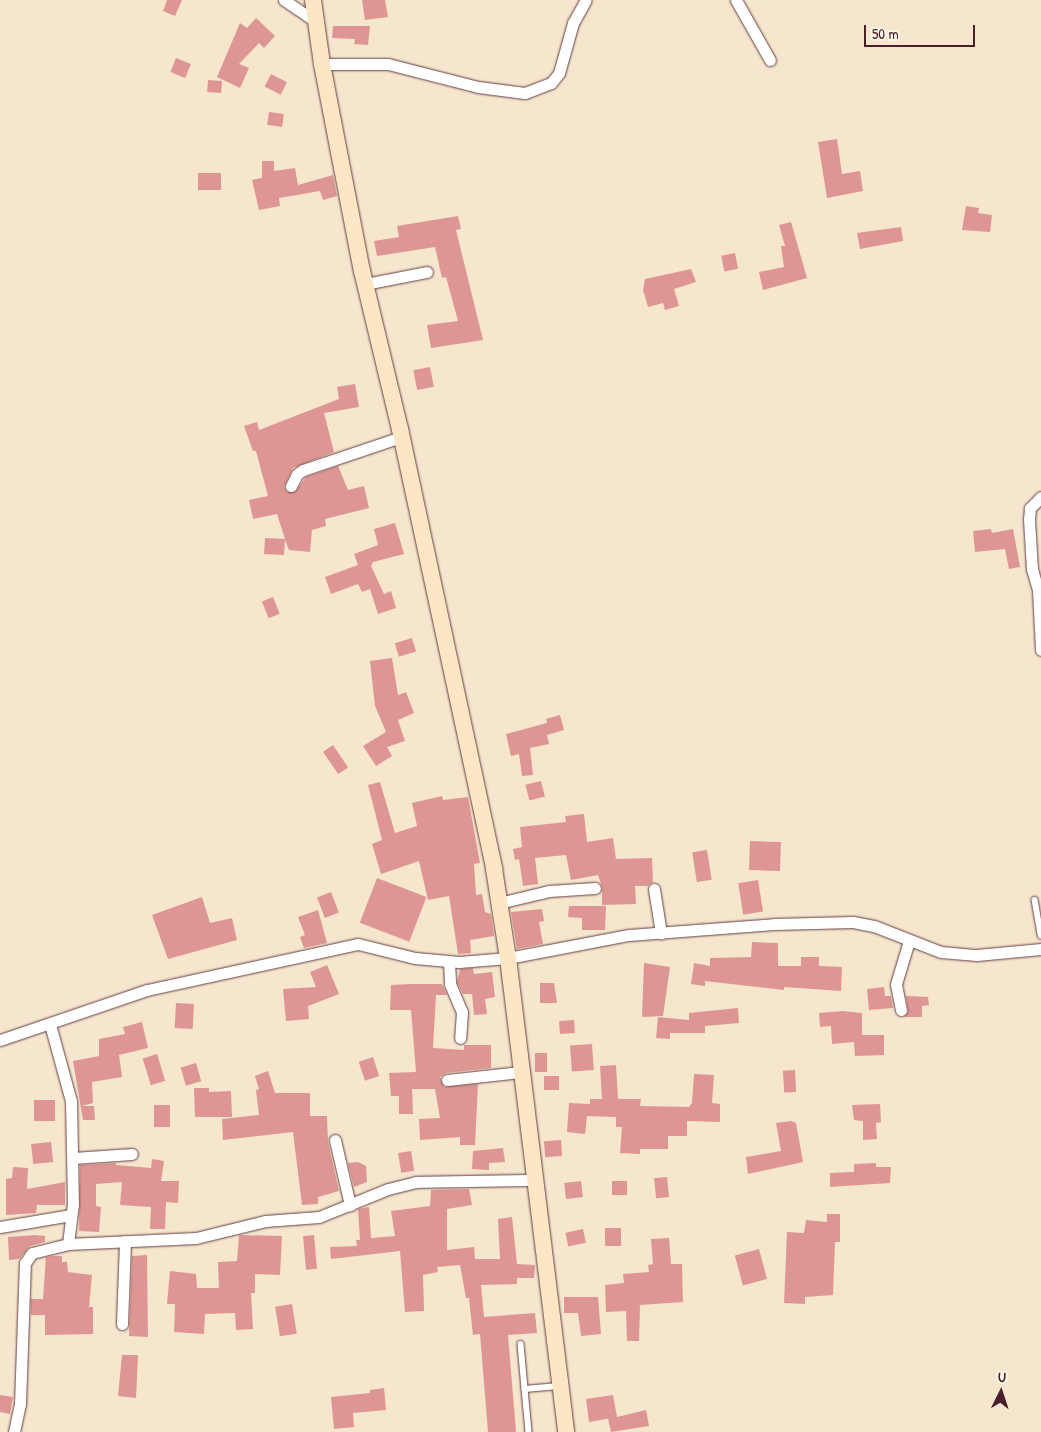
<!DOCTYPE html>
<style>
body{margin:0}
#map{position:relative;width:1041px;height:1432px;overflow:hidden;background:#f6e6cd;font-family:"Patrick Hand",sans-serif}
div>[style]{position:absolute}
.building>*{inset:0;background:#de9693;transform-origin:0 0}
.roads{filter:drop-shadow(0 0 1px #643d43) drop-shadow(0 0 1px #643d43)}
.lane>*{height:5.5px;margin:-2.75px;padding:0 2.75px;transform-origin:2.75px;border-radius:2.75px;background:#fff}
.street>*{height:11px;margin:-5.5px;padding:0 5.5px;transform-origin:5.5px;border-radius:5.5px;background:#fff}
.secondary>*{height:16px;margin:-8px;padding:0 8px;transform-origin:8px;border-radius:8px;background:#fce6c4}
span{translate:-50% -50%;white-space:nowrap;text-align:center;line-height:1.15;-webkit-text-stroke:4.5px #fcf5e5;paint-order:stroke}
.north{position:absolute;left:976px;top:1367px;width:50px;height:50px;-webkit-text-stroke:4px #fcf5e5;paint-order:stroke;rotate:4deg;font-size:14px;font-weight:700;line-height:20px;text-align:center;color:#4a1f2b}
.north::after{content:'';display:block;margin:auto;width:18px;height:22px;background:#4a1f2b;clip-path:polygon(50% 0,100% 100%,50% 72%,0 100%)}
.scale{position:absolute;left:864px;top:25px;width:111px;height:22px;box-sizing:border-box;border:2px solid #4a1f2b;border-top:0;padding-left:6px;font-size:15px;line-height:18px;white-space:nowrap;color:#4a1f2b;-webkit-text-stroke:4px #fcf5e5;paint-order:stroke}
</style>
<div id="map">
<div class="building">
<div style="clip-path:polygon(167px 0,182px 0,175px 16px,163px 11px)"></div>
<div style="clip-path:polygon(362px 0,385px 0,388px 17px,365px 20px)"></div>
<div style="clip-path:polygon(256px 18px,275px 36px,264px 48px,259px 43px,239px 64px,249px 68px,240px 88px,217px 77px,240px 23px,247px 28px)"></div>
<div style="clip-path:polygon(333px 26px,370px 26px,368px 45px,354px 44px,355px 39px,332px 38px)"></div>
<div style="left:176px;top:58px;width:16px;height:15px;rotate:22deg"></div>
<div style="left:271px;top:74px;width:18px;height:14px;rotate:27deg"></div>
<div style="left:208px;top:80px;width:14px;height:12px;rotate:4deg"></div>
<div style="left:269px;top:112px;width:15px;height:13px;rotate:8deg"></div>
<div style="clip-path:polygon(837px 139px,842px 174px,860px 171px,863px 191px,827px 198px,818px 142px)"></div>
<div style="clip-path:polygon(262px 161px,274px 161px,274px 171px,295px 168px,298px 185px,333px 175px,337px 196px,323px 200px,320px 191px,279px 198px,280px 206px,259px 210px,252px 180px,262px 178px)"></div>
<div style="left:198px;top:173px;width:23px;height:17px"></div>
<div style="clip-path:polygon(966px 206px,979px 208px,978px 213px,992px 215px,990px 232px,962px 230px)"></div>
<div style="clip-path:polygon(458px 216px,461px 229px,456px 230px,483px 340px,431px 348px,427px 325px,458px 321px,446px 277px,442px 278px,435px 247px,377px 256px,374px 241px,399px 237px,397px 226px)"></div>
<div style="clip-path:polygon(791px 222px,807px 278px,763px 290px,759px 272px,784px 267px,781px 246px,785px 246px,779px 225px)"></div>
<div style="clip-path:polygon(901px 227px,903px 241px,860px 249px,857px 233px)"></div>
<div style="left:735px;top:253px;width:16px;height:14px;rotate:79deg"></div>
<div style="clip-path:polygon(691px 269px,696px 282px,674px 289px,679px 306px,665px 310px,663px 303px,648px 307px,643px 290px,645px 279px)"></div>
<div style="left:430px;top:367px;width:20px;height:17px;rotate:79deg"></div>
<div style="clip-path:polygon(355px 384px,359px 407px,324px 413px,334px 452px,293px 468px,284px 487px,287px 492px,295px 492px,306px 477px,338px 466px,348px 490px,364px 486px,369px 508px,325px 519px,326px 526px,312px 530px,310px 552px,289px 550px,285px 540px,284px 555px,264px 554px,265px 538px,285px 539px,277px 514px,253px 519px,249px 500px,268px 496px,256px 451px,253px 451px,244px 426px,257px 422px,259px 430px,339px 399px,337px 387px)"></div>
<div style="clip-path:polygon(395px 523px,404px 554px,373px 562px,371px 566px,384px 594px,391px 591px,396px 608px,378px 614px,370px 589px,362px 592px,358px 584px,331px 594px,325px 577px,358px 565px,354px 554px,378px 545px,374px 529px)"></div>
<div style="clip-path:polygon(991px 529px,992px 533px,1013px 529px,1020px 567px,1009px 569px,1005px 549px,975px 552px,973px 531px)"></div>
<div style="left:273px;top:597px;width:18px;height:12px;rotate:68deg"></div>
<div style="left:412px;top:638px;width:14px;height:18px;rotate:73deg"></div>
<div style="clip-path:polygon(392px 658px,398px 695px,406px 692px,414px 713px,398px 720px,405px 741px,387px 747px,392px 756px,376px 766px,363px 746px,386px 732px,375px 706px,370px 661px)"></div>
<div style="clip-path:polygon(560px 715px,564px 730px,547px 735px,549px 744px,530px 748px,533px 775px,522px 776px,519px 754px,511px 756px,506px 734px,547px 723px,546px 719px)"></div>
<div style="left:333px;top:745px;width:27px;height:12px;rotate:56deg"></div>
<div style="left:541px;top:781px;width:16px;height:16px;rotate:76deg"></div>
<div style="clip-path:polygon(380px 782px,395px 833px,417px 826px,412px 803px,442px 796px,443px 800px,468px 797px,480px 863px,474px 864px,476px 895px,482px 894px,485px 912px,491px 914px,494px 936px,470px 940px,471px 953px,458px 954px,449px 896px,428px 900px,419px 861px,381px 874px,372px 844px,382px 840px,368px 785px)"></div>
<div style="clip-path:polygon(584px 814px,587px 842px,613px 838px,616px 859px,652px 858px,653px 882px,647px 886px,635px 886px,636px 904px,602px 905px,602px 887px,598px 875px,571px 880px,566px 855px,535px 858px,538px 884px,523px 886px,519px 859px,515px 860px,513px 849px,522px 847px,520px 827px,566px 822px,565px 816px)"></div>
<div style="left:750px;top:841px;width:31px;height:29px;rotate:2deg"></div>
<div style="left:707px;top:850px;width:30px;height:15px;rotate:81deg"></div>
<div style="left:377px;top:878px;width:53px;height:48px;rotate:21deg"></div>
<div style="left:758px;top:880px;width:32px;height:20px;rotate:81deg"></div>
<div style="left:331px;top:892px;width:22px;height:15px;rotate:69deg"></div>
<div style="clip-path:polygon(202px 897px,210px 923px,232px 918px,237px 940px,168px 959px,152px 915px)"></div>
<div style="clip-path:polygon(569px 906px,606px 906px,605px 930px,582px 930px,582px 918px,568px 917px)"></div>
<div style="clip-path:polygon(542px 909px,544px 921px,539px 922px,543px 944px,517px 949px,511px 912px)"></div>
<div style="clip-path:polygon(318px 910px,327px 943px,304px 948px,300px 937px,305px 935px,298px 917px)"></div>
<div style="clip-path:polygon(752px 942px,778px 943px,778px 966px,801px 966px,801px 957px,819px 957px,819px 966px,842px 967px,841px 991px,784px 987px,784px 990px,705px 981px,705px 986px,691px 984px,694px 963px,710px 966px,710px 958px,751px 957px)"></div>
<div style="clip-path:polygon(644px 963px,670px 967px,663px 1016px,642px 1017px)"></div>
<div style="clip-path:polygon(327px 965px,339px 994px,308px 1006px,309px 1019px,286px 1021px,283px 989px,316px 987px,310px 972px)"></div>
<div style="clip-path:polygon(473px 968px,474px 974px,492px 972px,495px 997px,485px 999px,487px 1014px,474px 1015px,472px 994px,463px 994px,457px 982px,460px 969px)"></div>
<div style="clip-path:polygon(540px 983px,554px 983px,557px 1003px,540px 1003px)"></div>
<div style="clip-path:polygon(411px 984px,442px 984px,447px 995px,436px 995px,433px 1048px,464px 1050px,464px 1045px,491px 1045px,491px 1068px,446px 1073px,440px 1077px,444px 1087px,478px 1084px,475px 1145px,460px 1145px,460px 1137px,420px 1140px,419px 1119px,440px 1118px,435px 1089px,412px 1089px,413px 1114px,399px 1114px,399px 1096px,391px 1096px,389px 1073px,416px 1072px,411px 1010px,390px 1010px,391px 985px)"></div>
<div style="clip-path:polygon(884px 987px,885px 996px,891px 996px,893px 1008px,869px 1010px,867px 989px)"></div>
<div style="clip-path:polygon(906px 996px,928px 997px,929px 1005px,922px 1006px,922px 1017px,904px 1017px,908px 1012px)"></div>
<div style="left:176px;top:1003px;width:18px;height:25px;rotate:3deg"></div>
<div style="clip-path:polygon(738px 1008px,739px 1023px,705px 1026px,705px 1033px,670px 1033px,670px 1039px,656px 1038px,658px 1017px,689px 1020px,689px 1013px)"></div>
<div style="clip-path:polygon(843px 1011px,862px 1013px,862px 1035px,884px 1035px,884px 1055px,855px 1056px,854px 1042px,832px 1044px,831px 1026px,820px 1027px,819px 1013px)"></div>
<div style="left:574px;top:1020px;width:13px;height:15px;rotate:86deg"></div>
<div style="clip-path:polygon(142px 1022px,148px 1048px,119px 1055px,122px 1077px,92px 1082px,93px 1103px,82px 1106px,94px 1106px,95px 1120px,83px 1120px,73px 1061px,99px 1056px,99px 1039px,125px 1034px,123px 1027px)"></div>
<div style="left:592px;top:1044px;width:26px;height:22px;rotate:86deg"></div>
<div style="left:547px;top:1053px;width:19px;height:12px;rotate:90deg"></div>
<div style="left:157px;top:1054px;width:28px;height:15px;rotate:73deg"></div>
<div style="left:373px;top:1057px;width:20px;height:15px;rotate:72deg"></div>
<div style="left:196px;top:1063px;width:19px;height:16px;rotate:74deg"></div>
<div style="clip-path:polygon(616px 1065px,618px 1099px,641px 1099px,640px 1106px,689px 1107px,692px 1103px,694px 1074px,714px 1075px,712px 1103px,720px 1104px,720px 1122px,687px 1121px,687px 1136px,668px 1136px,668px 1149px,640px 1149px,640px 1154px,620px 1153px,622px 1127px,616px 1127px,616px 1117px,587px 1116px,585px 1134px,567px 1132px,569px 1103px,590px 1104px,590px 1099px,602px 1099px,600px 1066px)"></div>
<div style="left:795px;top:1070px;width:22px;height:12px;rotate:87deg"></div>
<div style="clip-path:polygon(268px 1071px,275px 1093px,310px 1093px,310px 1116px,327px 1116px,328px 1142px,339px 1191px,318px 1197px,318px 1204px,302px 1205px,293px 1132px,223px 1140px,222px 1119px,259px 1115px,256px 1090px,259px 1089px,255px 1076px)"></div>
<div style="left:544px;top:1076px;width:15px;height:14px"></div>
<div style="clip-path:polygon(194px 1088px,209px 1088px,209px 1092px,231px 1091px,232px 1117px,195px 1117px)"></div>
<div style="left:34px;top:1100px;width:21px;height:21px"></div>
<div style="clip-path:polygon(880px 1104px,881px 1122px,876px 1123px,877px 1139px,863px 1140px,863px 1121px,854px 1120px,852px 1105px)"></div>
<div style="left:170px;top:1105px;width:22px;height:16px;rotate:90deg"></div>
<div style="clip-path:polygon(791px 1121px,796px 1123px,803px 1162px,748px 1174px,746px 1157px,781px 1151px,776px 1123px)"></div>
<div style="left:561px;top:1140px;width:16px;height:17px;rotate:86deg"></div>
<div style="left:51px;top:1142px;width:20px;height:20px;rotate:84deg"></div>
<div style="clip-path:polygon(503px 1148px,505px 1162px,489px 1163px,489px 1170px,472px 1169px,473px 1151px)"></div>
<div style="left:411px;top:1151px;width:20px;height:13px;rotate:81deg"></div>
<div style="clip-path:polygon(152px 1159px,164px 1161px,161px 1181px,179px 1181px,178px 1203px,166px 1202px,165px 1229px,150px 1229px,151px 1207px,120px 1205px,122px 1182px,96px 1184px,96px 1206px,101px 1207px,99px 1232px,79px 1231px,80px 1165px,116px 1163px,116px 1165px,151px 1168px)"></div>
<div style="clip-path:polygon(358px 1162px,366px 1166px,367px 1182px,354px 1187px,348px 1163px)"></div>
<div style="clip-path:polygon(876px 1163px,876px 1167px,891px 1167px,890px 1183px,830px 1187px,830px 1173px,854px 1172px,854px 1164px)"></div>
<div style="clip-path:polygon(13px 1167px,28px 1168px,27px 1189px,65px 1182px,65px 1205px,37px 1205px,36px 1213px,6px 1215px,6px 1179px,12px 1178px)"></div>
<div style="left:667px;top:1177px;width:20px;height:13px;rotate:84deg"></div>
<div style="left:581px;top:1181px;width:16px;height:17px;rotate:83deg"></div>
<div style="left:612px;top:1181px;width:15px;height:14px"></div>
<div style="clip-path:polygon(469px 1189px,472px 1205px,447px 1209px,447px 1250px,474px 1247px,475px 1259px,500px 1259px,498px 1219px,512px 1217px,517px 1264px,535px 1265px,534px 1278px,517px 1278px,517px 1284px,481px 1285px,484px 1317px,535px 1313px,537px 1333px,508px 1335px,516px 1432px,488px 1432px,480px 1334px,473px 1335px,469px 1298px,466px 1298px,460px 1265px,437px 1267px,438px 1272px,423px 1275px,424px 1311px,405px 1312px,400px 1251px,331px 1259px,330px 1247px,357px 1246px,356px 1240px,360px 1240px,358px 1209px,369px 1207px,371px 1238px,395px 1236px,391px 1211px,430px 1206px,431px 1190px)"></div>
<div style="clip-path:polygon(827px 1214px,840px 1214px,840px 1242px,835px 1242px,833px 1295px,805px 1297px,805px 1304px,784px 1303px,787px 1232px,804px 1233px,806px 1220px,827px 1222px)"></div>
<div style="left:605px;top:1228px;width:16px;height:18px"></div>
<div style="left:583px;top:1229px;width:14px;height:18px;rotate:78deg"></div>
<div style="clip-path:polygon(35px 1235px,45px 1236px,45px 1242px,30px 1246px,19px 1259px,9px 1260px,8px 1237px)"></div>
<div style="clip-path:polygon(239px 1235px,282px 1236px,280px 1275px,255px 1274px,255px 1293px,251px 1293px,253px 1329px,236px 1330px,235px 1313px,205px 1314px,204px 1334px,174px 1332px,175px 1304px,167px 1304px,170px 1271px,196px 1274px,197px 1288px,219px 1288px,218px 1262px,237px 1261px)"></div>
<div style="left:314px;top:1235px;width:34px;height:11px;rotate:85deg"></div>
<div style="clip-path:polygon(669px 1238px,671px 1264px,682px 1264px,683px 1302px,640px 1305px,639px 1341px,627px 1341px,626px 1311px,606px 1312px,605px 1285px,624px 1283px,623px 1274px,649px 1272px,648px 1265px,653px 1264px,651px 1239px)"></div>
<div style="left:759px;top:1249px;width:31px;height:25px;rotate:75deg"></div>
<div style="clip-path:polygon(147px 1255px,148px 1337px,129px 1336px,132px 1256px)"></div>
<div style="clip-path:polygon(53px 1256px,62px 1256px,62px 1262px,67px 1262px,68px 1272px,92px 1275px,89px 1307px,93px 1307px,93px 1334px,45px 1335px,45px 1315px,31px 1315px,31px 1299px,43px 1299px,46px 1257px)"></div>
<div style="clip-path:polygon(564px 1297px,598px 1297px,601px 1334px,581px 1336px,578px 1313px,564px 1313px)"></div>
<div style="left:292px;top:1304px;width:30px;height:17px;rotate:81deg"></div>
<div style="clip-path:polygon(122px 1355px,138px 1355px,136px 1398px,118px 1396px)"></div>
<div style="clip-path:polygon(384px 1388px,386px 1410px,353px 1413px,354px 1427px,334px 1429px,331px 1397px,370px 1393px,370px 1390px)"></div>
<div style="clip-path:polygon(0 1395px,13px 1397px,10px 1414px,0 1412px)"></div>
<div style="clip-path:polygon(613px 1395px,617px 1417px,646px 1410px,649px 1426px,611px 1432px,608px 1419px,612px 1418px,589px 1422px,586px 1399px)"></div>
</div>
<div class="roads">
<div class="lane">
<div style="left:1035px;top:900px;width:36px;rotate:80deg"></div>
<div style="left:521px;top:1344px;width:45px;rotate:84.9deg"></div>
<div style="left:525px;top:1389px;width:33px;rotate:-5deg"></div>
<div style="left:525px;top:1389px;width:43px;rotate:84.7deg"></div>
</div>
<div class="street">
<div style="left:284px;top:0;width:37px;rotate:34deg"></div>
<div style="left:736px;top:0;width:69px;rotate:60.5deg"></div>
<div style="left:322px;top:64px;width:66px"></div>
<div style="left:388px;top:64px;width:93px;rotate:14.3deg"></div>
<div style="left:478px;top:87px;width:47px;rotate:7.3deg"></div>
<div style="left:525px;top:93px;width:28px;rotate:-21deg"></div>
<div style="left:551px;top:83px;width:13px;rotate:-51deg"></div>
<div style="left:559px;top:73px;width:52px;rotate:-74.4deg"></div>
<div style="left:573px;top:23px;width:26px;rotate:-61deg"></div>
<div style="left:365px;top:284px;width:63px;rotate:-11deg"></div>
<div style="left:291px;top:486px;width:13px;rotate:-63deg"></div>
<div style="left:297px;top:474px;width:7px;rotate:-34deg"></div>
<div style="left:303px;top:470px;width:103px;rotate:-18.6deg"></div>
<div style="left:1041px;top:497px;width:16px;rotate:135deg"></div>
<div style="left:1030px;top:508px;width:11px;rotate:95deg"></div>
<div style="left:1029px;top:519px;width:50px;rotate:86.6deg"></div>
<div style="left:1032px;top:569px;width:22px;rotate:74deg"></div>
<div style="left:1038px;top:590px;width:60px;rotate:87.1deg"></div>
<div style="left:654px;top:889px;width:45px;rotate:81deg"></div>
<div style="left:499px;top:903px;width:51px;rotate:-13.5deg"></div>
<div style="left:549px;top:891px;width:46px;rotate:-3.7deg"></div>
<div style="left:449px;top:962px;width:22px;rotate:87deg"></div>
<div style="left:450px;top:984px;width:30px;rotate:67deg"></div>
<div style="left:462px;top:1012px;width:26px;rotate:94deg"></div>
<div style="left:901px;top:1010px;width:26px;rotate:-101deg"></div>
<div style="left:896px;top:984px;width:45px;rotate:-73.2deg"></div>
<div style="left:0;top:1040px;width:155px;rotate:-18.8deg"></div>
<div style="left:147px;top:990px;width:216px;rotate:-12.3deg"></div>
<div style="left:358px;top:944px;width:59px;rotate:13.8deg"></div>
<div style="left:415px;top:958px;width:44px;rotate:5.2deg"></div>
<div style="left:459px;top:962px;width:49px;rotate:-4.7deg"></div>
<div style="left:508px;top:958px;width:123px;rotate:-10.8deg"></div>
<div style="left:629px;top:935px;width:145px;rotate:-4.3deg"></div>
<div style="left:774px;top:924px;width:79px;rotate:-1.5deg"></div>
<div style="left:853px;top:922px;width:21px;rotate:11deg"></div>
<div style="left:874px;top:926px;width:72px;rotate:21.2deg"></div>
<div style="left:941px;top:952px;width:36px;rotate:5deg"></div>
<div style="left:977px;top:955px;width:64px;rotate:-5.4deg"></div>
<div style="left:447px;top:1080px;width:74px;rotate:-6.2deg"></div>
<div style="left:335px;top:1140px;width:67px;rotate:77deg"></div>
<div style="left:73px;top:1158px;width:59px;rotate:-3.9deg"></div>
<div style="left:0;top:1227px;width:72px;rotate:-9.6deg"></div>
<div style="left:68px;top:1244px;width:128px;rotate:-2.7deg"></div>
<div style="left:196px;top:1238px;width:71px;rotate:-13.8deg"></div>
<div style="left:265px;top:1221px;width:54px;rotate:-4.2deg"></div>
<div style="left:319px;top:1217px;width:74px;rotate:-22.1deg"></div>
<div style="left:388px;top:1189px;width:29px;rotate:-14deg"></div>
<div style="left:416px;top:1182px;width:119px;rotate:-1deg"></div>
<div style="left:122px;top:1324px;width:83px;rotate:-87.9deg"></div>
<div style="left:14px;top:1432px;width:29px;rotate:-78deg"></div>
<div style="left:20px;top:1404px;width:141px;rotate:-88deg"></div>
<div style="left:25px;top:1263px;width:12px;rotate:-55deg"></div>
<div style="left:32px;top:1253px;width:37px;rotate:-14deg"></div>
<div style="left:68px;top:1244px;width:39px;rotate:-83deg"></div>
<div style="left:73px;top:1205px;width:104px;rotate:-91.1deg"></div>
<div style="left:71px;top:1101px;width:80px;rotate:-105.3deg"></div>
</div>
<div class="secondary">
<div style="left:313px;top:0;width:65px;rotate:82deg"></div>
<div style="left:322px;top:64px;width:211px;rotate:79.1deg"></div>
<div style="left:362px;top:271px;width:163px;rotate:76.5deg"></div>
<div style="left:400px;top:429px;width:450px;rotate:77.9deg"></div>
<div style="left:494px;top:869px;width:90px;rotate:81.1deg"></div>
<div style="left:508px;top:958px;width:478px;rotate:83deg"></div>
</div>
</div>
<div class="north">U</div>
<div class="scale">50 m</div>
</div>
